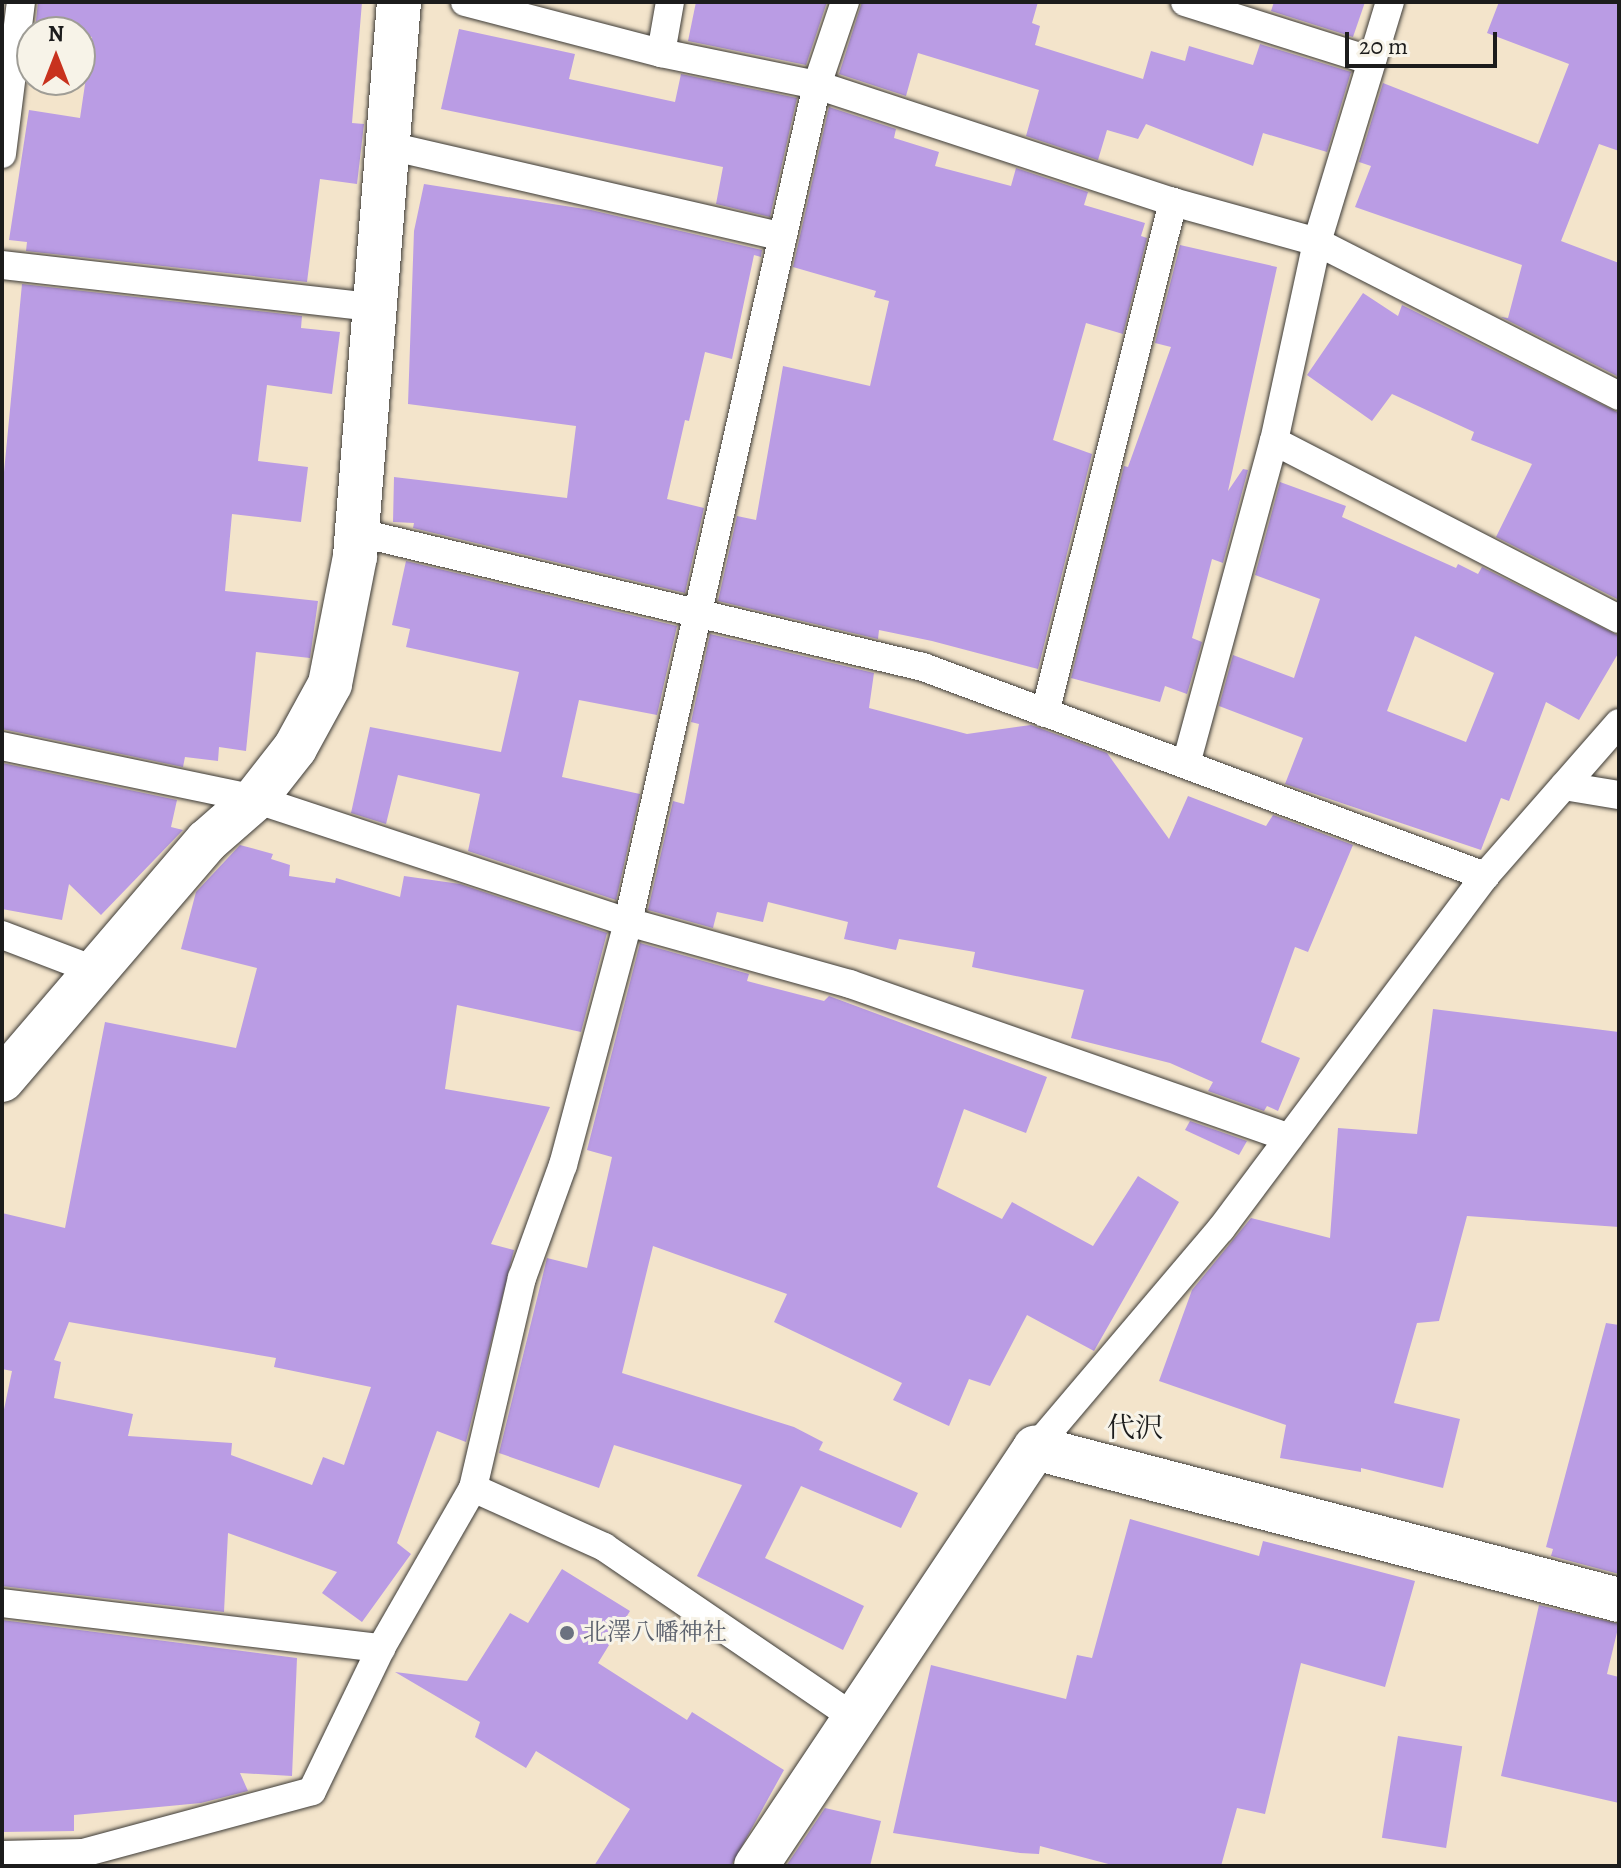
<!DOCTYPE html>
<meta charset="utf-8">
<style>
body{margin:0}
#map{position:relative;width:1621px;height:1868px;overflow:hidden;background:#f3e4cb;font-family:Alegreya,"Noto Serif JP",serif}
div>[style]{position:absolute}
.building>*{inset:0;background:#ba9ce4;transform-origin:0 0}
.roads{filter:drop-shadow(0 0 2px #3c3a36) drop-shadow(0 0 2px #3c3a36)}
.lane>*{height:28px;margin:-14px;padding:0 14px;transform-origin:14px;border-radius:14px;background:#fff}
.street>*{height:44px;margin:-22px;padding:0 22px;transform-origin:22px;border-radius:22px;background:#fff}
.dots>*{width:22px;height:22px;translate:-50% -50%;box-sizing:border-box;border:4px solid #f7f3e8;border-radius:50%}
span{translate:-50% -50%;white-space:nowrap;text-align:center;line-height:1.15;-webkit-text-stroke:6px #f7f3e8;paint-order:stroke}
.worship-label{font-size:24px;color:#5b616d}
.left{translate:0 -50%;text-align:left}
.quarter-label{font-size:28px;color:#1c1c1c}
.frame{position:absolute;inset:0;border:4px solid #1c1c1c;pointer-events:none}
.north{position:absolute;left:16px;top:16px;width:80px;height:80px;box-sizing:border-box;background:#f7f3e8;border:2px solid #9f9d96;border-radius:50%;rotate:0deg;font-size:22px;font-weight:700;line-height:32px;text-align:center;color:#1c1c1c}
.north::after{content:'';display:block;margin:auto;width:28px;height:36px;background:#c8321e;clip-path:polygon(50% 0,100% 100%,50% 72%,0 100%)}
.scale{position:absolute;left:1345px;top:32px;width:152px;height:36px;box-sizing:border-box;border:4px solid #1c1c1c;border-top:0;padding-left:10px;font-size:24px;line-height:28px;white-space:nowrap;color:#1c1c1c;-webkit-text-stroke:6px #f7f3e8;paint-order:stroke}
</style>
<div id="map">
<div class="building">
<div style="clip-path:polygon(38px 2px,362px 2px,352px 123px,364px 124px,357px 184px,320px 179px,307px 282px,26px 251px,27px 242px,9px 240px,29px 110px,80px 118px,92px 37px,35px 30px)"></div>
<div style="clip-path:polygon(696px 2px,827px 2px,806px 65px,688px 41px)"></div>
<div style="clip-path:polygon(862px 2px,1038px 2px,1032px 23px,1040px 26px,1035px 45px,1143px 79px,1151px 51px,1185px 61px,1189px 46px,1253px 65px,1260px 44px,1351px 72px,1327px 152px,1263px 133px,1253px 166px,1146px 124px,1138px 139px,1107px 130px,1098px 160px,1026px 136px,1039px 90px,918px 53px,906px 96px,839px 74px)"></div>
<div style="clip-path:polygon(1274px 2px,1365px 2px,1353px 37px,1271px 11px)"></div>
<div style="clip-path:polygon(1499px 2px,1619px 2px,1619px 151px,1599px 144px,1561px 241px,1619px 263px,1619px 377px,1501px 317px,1508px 318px,1522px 265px,1355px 207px,1371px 166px,1359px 162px,1383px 83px,1538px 144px,1569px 64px,1487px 33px)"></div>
<div style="clip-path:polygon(459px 29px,575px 54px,569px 79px,675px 102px,681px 74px,797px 98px,770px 217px,716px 204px,723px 167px,441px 109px)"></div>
<div style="clip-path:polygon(829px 107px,896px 129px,894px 138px,939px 152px,935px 166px,1011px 186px,1016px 168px,1088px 192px,1084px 205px,1145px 223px,1141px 236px,1147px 238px,1123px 334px,1086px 323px,1053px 440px,1092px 454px,1038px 669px,932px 641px,879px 630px,878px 639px,718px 601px,737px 516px,756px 520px,783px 366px,870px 386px,889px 301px,874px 297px,876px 291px,793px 267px)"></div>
<div style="clip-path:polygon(424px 184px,591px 210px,762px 250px,761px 257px,754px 255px,732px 359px,705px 352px,689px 421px,685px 420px,667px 499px,704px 508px,685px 593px,413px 528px,414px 523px,393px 522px,394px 477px,567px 498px,576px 426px,408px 404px,414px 231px)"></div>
<div style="clip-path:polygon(1180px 245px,1277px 267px,1228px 491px,1243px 469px,1248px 470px,1223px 563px,1212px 559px,1192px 638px,1202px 642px,1187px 694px,1165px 686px,1160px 702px,1071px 678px,1124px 466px,1128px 467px,1171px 347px,1155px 343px)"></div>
<div style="clip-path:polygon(22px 284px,302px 316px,301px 328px,340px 332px,332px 394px,267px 385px,258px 461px,308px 467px,301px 522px,232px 514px,225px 591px,318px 601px,310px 658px,256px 652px,246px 751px,219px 747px,218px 761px,185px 757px,183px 767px,2px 729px,2px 493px)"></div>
<div style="clip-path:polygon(1363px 293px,1398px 316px,1402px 305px,1619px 413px,1619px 600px,1496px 537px,1532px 464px,1471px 440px,1474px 432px,1392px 394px,1372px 421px,1307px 375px)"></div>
<div style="clip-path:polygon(evenodd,1280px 482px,1346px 506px,1342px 517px,1456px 568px,1458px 564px,1478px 574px,1482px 567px,1619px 636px,1619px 652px,1579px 720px,1546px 702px,1509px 801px,1501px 798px,1481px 850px,1285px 784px,1303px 738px,1219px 706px,1233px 655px,1294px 678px,1320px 599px,1255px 575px,1280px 482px,1415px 636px,1494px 673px,1466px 742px,1387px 711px,1415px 636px)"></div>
<div style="clip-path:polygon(406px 561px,677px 626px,657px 715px,579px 700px,562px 777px,640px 794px,616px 900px,468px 851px,480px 794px,398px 775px,386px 824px,351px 813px,370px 727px,501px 752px,519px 672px,406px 647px,410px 629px,392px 625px)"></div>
<div style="clip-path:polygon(710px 634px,874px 673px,869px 708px,967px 734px,1031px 725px,1107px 753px,1169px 839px,1188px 796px,1266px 826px,1273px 815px,1353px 845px,1308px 952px,1295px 947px,1261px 1042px,1300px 1058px,1278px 1111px,1267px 1106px,1264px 1111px,1208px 1091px,1213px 1082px,1170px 1063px,1071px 1038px,1084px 990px,972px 967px,975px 952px,899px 939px,896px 950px,844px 939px,848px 922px,768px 902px,763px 922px,717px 912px,713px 928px,648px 910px,673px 801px,684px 804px,699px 724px,691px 722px)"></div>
<div style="clip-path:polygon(2px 763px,177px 800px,171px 827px,183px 830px,101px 915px,69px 884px,62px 920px,2px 909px)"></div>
<div style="clip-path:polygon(evenodd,240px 845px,273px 854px,271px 859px,290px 865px,289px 876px,335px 883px,336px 878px,400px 897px,404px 876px,460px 884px,607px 933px,581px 1032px,457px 1005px,445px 1089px,550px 1107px,491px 1244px,514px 1250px,466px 1442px,437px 1431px,397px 1543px,411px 1554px,362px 1622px,322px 1593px,337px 1572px,228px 1533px,224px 1612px,2px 1586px,2px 1419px,12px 1371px,2px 1369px,2px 1213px,65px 1228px,105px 1022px,236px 1048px,257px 968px,181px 949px,196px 892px,240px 845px,69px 1322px,276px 1358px,274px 1367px,371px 1387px,344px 1465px,323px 1457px,312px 1485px,231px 1455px,232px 1443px,128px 1436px,133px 1414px,54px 1398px,61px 1362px,54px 1360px,69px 1322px)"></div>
<div style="clip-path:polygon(640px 943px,749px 974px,747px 981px,824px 1001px,829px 996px,1047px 1077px,1026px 1133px,964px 1109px,937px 1187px,1002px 1219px,1012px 1202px,1093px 1246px,1138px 1176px,1179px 1202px,1094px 1351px,1027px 1315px,990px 1386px,969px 1379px,949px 1426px,893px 1400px,902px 1383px,774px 1322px,787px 1294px,653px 1246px,622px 1373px,794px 1427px,823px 1442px,819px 1450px,918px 1493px,901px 1528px,801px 1486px,765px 1558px,864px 1606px,843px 1650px,697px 1576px,742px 1485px,614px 1445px,599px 1488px,499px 1453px,547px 1258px,587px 1268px,612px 1157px,587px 1150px)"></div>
<div style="clip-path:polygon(1433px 1009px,1619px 1032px,1619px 1227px,1467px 1216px,1439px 1321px,1417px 1323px,1394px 1403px,1460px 1419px,1443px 1488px,1361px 1468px,1361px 1472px,1280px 1458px,1286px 1425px,1159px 1381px,1192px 1290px,1251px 1218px,1330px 1238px,1338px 1128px,1417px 1134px)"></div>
<div style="clip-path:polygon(1190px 1121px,1247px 1141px,1239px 1155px,1185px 1130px)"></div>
<div style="clip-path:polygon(1606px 1323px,1619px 1325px,1619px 1574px,1551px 1556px,1553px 1549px,1546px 1547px)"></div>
<div style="clip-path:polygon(1130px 1519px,1259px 1556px,1263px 1541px,1415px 1581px,1385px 1687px,1301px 1663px,1265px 1814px,1237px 1808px,1221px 1866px,1116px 1866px,1040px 1846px,1039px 1854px,1020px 1853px,893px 1833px,931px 1665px,1066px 1699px,1077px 1655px,1092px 1658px)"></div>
<div style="clip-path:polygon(562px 1569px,630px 1611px,598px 1663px,687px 1720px,692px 1712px,784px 1770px,731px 1866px,594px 1866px,630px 1809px,536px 1751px,526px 1768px,475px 1737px,480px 1722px,395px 1672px,467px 1681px,510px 1613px,528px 1623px)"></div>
<div style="clip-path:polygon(1539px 1605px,1619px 1624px,1607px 1674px,1619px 1677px,1619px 1803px,1501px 1776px)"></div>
<div style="clip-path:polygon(2px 1620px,297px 1658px,292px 1776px,240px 1773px,248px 1791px,201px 1803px,74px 1815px,74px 1831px,2px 1832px)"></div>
<div style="left:1398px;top:1736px;width:65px;height:103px;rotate:9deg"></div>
<div style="clip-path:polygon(825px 1808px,881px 1821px,870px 1866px,786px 1866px)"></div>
</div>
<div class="roads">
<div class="lane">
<div style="left:465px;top:2px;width:203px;rotate:14.6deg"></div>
<div style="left:661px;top:53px;width:159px;rotate:11.6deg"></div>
<div style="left:817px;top:85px;width:375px;rotate:18.2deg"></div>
<div style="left:1173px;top:202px;width:149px;rotate:15.5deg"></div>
<div style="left:1317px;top:242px;width:339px;rotate:27deg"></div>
<div style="left:1185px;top:2px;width:196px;rotate:17.5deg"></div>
<div style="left:661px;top:53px;width:52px;rotate:-80deg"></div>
<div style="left:385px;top:145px;width:408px;rotate:13deg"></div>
<div style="left:2px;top:154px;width:153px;rotate:-82.9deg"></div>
<div style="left:2px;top:265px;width:372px;rotate:6.5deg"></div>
<div style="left:1274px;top:441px;width:388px;rotate:27.3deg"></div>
<div style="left:356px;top:532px;width:583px;rotate:13.39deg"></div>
<div style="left:923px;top:667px;width:600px;rotate:20.4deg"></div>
<div style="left:1045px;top:713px;width:527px;rotate:-75.94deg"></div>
<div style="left:2px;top:746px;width:258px;rotate:11.8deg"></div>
<div style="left:255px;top:799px;width:393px;rotate:18.3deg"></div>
<div style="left:628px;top:922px;width:230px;rotate:15.6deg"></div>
<div style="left:850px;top:984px;width:465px;rotate:19.3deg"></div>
<div style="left:1186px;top:764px;width:335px;rotate:-74.8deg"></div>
<div style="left:1274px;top:441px;width:204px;rotate:-77.8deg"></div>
<div style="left:1317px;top:242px;width:251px;rotate:-73.1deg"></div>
<div style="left:1564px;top:786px;width:56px;rotate:9.3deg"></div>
<div style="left:2px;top:935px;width:98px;rotate:20.8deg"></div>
<div style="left:1035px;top:1448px;width:287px;rotate:-49.7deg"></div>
<div style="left:1221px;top:1229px;width:441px;rotate:-53.2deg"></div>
<div style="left:1485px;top:876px;width:203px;rotate:-48.8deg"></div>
<div style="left:473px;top:1488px;width:144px;rotate:24.2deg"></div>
<div style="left:604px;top:1547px;width:305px;rotate:34.3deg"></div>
<div style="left:2px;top:1603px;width:382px;rotate:6.8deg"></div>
<div style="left:2px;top:1855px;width:81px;rotate:-1.4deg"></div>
<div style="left:83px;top:1853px;width:237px;rotate:-15.1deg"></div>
<div style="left:312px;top:1791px;width:159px;rotate:-64.2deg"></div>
<div style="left:381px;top:1648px;width:185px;rotate:-60.1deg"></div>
<div style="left:473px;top:1488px;width:216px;rotate:-76.9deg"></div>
<div style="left:522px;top:1278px;width:120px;rotate:-70.1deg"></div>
<div style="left:563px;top:1165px;width:252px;rotate:-75deg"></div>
<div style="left:628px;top:922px;width:858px;rotate:-77.28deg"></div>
<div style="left:817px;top:85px;width:88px;rotate:-71.4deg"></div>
</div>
<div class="street">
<div style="left:2px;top:1080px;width:315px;rotate:-49.4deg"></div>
<div style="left:207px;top:841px;width:64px;rotate:-41.2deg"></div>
<div style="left:255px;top:799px;width:65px;rotate:-51.9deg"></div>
<div style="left:295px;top:748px;width:73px;rotate:-61.3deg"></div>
<div style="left:330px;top:684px;width:130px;rotate:-78.9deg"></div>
<div style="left:355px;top:556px;width:556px;rotate:-85.46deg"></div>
<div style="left:756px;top:1866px;width:503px;rotate:-56.28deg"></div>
<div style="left:1035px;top:1448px;width:603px;rotate:14.59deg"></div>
</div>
</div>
<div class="dots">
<div style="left:567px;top:1633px;background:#6b7280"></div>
</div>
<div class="worship-label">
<span class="left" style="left:583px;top:1633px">北澤八幡神社</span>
</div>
<div class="quarter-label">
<span style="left:1135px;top:1428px">代沢</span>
</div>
<div class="frame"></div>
<div class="north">N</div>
<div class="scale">20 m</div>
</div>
